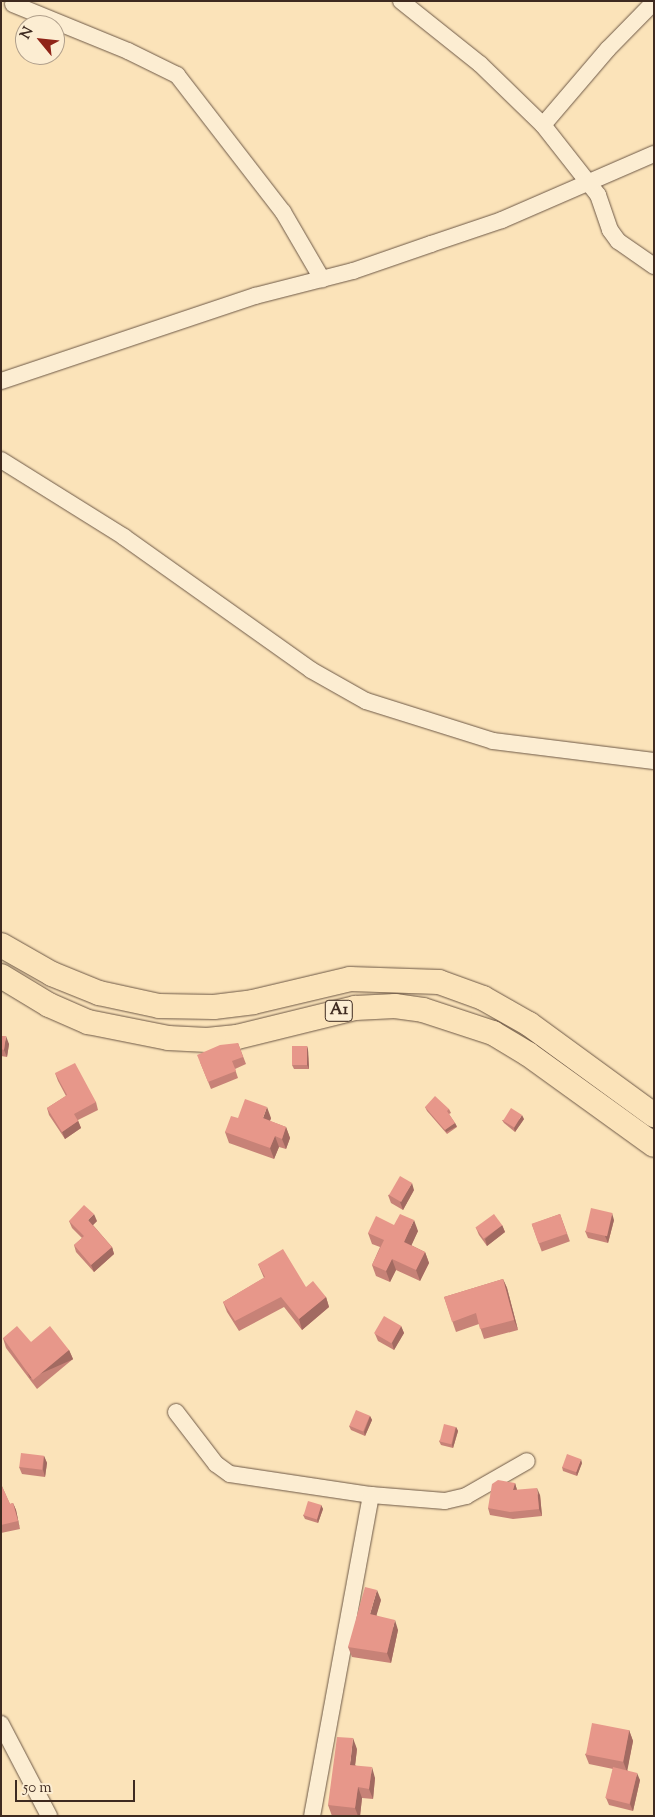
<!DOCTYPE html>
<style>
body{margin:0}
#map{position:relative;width:655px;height:1817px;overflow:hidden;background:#fbe3b9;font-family:"Sorts Mill Goudy",serif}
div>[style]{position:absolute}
.roads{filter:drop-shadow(0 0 1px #6d5846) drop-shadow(0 0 1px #6d5846)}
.minor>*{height:16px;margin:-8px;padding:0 8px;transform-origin:8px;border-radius:8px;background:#fcedd2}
.highway>*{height:24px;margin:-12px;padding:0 12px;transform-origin:12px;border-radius:12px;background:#fbe3b9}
.wall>*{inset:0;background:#c78277;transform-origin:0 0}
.shaded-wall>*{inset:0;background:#a26a61;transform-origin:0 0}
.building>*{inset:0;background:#e7978a;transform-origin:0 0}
span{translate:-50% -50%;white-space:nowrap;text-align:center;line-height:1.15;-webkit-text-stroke:4px #fcedd2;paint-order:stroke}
.shield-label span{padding:1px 4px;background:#fcedd2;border:1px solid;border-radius:4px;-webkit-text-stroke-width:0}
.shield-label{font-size:16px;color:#3e2a20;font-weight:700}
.frame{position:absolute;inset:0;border:2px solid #3e2a20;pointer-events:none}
.north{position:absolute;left:15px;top:15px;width:50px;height:50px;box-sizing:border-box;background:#fcedd2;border:1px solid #b09f8b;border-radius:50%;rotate:298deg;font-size:14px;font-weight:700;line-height:20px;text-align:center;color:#3e2a20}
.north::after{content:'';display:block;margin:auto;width:18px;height:22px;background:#8f2418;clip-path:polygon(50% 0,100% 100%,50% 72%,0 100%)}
.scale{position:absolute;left:15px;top:1780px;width:120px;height:22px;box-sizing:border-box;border:2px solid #3e2a20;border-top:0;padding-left:6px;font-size:15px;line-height:18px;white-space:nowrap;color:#3e2a20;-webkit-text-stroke:4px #fcedd2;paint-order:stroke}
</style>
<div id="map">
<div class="roads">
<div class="minor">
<div style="left:401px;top:1px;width:101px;rotate:38.6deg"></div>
<div style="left:480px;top:64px;width:88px;rotate:44.1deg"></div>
<div style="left:543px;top:125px;width:89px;rotate:51.8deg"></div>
<div style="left:598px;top:195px;width:37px;rotate:71deg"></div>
<div style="left:610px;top:230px;width:14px;rotate:54deg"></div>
<div style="left:618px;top:241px;width:44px;rotate:34.8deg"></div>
<div style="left:13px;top:4px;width:124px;rotate:22.2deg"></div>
<div style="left:128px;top:51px;width:55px;rotate:26.1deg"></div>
<div style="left:177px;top:75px;width:173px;rotate:52.3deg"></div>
<div style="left:283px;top:212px;width:78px;rotate:59.8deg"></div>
<div style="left:543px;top:125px;width:100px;rotate:-49.5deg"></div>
<div style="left:608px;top:49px;width:66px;rotate:-45.6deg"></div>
<div style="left:1px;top:381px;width:268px;rotate:-18.5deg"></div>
<div style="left:255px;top:296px;width:101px;rotate:-14.3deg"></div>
<div style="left:353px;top:271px;width:83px;rotate:-19.1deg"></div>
<div style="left:431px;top:244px;width:75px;rotate:-18.7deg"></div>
<div style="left:502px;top:220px;width:166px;rotate:-23.5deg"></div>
<div style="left:1px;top:460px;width:145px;rotate:32deg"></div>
<div style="left:124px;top:537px;width:229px;rotate:35.4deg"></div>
<div style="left:311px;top:670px;width:63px;rotate:29.4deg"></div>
<div style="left:366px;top:701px;width:133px;rotate:17.5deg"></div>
<div style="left:493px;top:741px;width:162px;rotate:7.1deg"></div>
<div style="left:176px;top:1412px;width:66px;rotate:52.4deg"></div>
<div style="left:216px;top:1464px;width:17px;rotate:36deg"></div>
<div style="left:230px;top:1474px;width:143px;rotate:8.5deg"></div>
<div style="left:371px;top:1495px;width:326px;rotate:100.4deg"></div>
<div style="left:371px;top:1495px;width:74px;rotate:4.6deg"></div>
<div style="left:445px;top:1501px;width:22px;rotate:-13deg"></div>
<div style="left:466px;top:1496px;width:70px;rotate:-29.8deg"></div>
<div style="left:1px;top:1724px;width:104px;rotate:62.4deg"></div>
</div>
<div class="highway">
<div style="left:1px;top:945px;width:59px;rotate:29.6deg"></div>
<div style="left:52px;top:974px;width:51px;rotate:22deg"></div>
<div style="left:99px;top:993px;width:61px;rotate:12.2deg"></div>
<div style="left:159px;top:1006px;width:55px;rotate:1deg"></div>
<div style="left:214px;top:1007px;width:39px;rotate:-7deg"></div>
<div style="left:253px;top:1002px;width:100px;rotate:-13.3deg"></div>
<div style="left:350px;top:979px;width:89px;rotate:1.9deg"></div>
<div style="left:439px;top:982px;width:47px;rotate:20deg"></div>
<div style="left:483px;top:998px;width:53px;rotate:29.5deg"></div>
<div style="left:529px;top:1024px;width:155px;rotate:36.1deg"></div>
<div style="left:1px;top:976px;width:56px;rotate:31.1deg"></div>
<div style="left:49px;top:1005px;width:43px;rotate:23.6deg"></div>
<div style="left:88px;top:1022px;width:82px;rotate:11.3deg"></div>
<div style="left:168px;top:1038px;width:39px;rotate:3deg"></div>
<div style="left:207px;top:1040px;width:30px;rotate:-6deg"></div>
<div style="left:237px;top:1037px;width:122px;rotate:-13.8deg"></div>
<div style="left:355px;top:1008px;width:40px;rotate:-2.9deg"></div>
<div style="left:395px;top:1006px;width:28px;rotate:8deg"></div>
<div style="left:423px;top:1010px;width:74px;rotate:18.2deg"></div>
<div style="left:493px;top:1033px;width:41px;rotate:31deg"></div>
<div style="left:528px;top:1054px;width:155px;rotate:35.8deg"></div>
</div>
</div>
<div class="wall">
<div style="clip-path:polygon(1px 1036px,9px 1044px,7px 1057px,1px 1056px)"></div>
<div style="clip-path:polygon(238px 1043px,246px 1064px,235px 1069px,238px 1078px,211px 1089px,200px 1062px)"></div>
<div style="clip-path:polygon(307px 1046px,308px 1050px,309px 1069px,294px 1069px,292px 1065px)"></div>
<div style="clip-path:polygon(55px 1073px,96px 1102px,98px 1110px,78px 1120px,81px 1128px,65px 1139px,49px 1115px,47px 1108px,66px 1096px,58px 1081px)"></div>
<div style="clip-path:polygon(425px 1107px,449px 1109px,451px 1113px,449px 1114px,455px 1123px,457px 1127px,447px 1134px,427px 1111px)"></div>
<div style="clip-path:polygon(238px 1118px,271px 1118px,270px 1121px,286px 1127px,290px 1138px,286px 1149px,279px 1147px,274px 1159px,229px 1143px,225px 1132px)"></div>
<div style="clip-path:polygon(524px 1119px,515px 1132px,504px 1123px,502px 1120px)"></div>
<div style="clip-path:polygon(414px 1190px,403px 1210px,391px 1203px,388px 1195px)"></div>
<div style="left:560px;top:1214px;width:29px;height:30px;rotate:70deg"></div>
<div style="clip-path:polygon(614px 1220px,608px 1243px,588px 1238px,585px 1231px)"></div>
<div style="clip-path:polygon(69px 1221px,97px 1221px,93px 1225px,112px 1247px,114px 1254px,94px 1272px,76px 1252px,74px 1245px,82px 1238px,72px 1228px)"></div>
<div style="clip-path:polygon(394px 1225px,418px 1231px,411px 1245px,425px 1252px,429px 1263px,420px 1281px,396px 1270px,390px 1282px,376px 1276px,372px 1265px,380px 1247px,372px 1244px,368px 1233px)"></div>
<div style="clip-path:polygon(502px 1225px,505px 1232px,487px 1246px,479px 1235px,476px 1228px)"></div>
<div style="clip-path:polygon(258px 1264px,326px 1297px,329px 1307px,302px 1330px,284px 1307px,239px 1331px,227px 1312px,223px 1302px,264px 1278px)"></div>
<div style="clip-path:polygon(503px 1279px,507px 1288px,518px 1330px,484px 1339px,479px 1324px,456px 1332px,444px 1297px)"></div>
<div style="clip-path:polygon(401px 1326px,404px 1333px,394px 1350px,378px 1341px,375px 1334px)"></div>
<div style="clip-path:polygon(3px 1338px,31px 1342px,69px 1350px,73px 1359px,37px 1389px,6px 1348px)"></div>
<div style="clip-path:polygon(370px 1416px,372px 1420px,365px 1436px,351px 1430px,349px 1426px)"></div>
<div style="clip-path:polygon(456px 1427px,458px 1431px,453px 1448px,441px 1445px,439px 1441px)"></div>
<div style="clip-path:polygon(44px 1456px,47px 1463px,45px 1477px,22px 1474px,19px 1467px)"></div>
<div style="clip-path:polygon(582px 1463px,577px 1476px,563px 1471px,562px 1467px)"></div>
<div style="clip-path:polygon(515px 1483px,517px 1490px,540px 1495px,542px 1516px,513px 1519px,490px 1515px,488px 1508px)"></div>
<div style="clip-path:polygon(1px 1484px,10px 1504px,13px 1503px,16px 1510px,20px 1529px,1px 1533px)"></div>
<div style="clip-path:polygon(321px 1505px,323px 1509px,318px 1523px,305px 1519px,303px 1515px)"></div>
<div style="clip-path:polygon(381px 1600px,376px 1615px,398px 1630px,391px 1663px,352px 1657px,348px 1647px)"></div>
<div style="clip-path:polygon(629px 1730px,633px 1741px,627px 1770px,640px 1780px,633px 1811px,609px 1805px,606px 1798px,613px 1769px,589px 1764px,585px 1754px)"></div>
<div style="clip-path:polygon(357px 1749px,355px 1765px,375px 1778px,373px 1799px,362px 1798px,360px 1816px,332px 1816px,328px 1805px)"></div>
</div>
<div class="shaded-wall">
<div style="clip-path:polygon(6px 1036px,9px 1044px,7px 1057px,4px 1050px)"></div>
<div style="clip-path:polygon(307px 1046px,308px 1050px,309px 1069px,307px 1065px)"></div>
<div style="clip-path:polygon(267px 1107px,271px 1118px,267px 1129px,263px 1118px)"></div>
<div style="clip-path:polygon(522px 1115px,524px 1119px,515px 1132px,514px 1128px)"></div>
<div style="clip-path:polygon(78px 1121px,81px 1128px,65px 1139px,62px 1132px)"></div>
<div style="left:455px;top:1123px;width:4px;height:12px;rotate:63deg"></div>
<div style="clip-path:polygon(286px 1127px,290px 1138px,286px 1149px,282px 1139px)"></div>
<div style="clip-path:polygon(275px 1136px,279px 1147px,274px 1159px,270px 1148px)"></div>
<div style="clip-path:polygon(412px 1183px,414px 1190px,403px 1210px,400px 1202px)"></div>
<div style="clip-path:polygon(612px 1213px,614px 1220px,608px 1243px,605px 1236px)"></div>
<div style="clip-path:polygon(94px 1214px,97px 1221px,91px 1227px,88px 1220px)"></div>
<div style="clip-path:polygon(414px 1220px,418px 1231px,408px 1253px,404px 1242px)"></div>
<div style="clip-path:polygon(502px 1225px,505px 1232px,487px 1246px,485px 1239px)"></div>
<div style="clip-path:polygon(112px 1247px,114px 1254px,94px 1272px,91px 1265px)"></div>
<div style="clip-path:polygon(425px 1252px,429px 1263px,420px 1281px,416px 1270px)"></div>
<div style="clip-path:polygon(392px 1259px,396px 1270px,390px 1282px,386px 1271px)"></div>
<div style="clip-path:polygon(503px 1279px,507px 1288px,518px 1330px,514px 1320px)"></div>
<div style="clip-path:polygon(326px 1297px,329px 1307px,302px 1330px,299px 1319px)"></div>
<div style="clip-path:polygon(401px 1326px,404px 1333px,394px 1350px,392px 1343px)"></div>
<div style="left:69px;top:1350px;width:10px;height:47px;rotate:66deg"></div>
<div style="clip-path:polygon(370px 1416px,372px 1420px,365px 1436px,364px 1432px)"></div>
<div style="clip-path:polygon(456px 1427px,458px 1431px,453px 1448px,452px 1445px)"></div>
<div style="clip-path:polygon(44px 1456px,47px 1463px,45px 1477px,43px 1470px)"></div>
<div style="clip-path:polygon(581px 1459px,582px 1463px,577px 1476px,576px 1472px)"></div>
<div style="clip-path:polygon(515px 1483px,517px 1490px,513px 1490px)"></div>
<div style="clip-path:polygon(537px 1488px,540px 1495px,542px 1516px,539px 1509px)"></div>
<div style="clip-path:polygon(13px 1503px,16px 1510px,20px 1529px,18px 1521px)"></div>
<div style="clip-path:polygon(321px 1505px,323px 1509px,318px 1523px,317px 1519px)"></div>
<div style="clip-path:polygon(377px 1590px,381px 1600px,374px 1624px,370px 1614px)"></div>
<div style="clip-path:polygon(395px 1620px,398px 1630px,391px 1663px,387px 1653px)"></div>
<div style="clip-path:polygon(629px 1730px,633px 1741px,627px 1772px,623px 1761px)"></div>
<div style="clip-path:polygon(353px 1738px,357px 1749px,354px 1775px,350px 1765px)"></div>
<div style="clip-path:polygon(372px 1767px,375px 1778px,373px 1799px,369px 1789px)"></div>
<div style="clip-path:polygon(637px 1773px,640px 1780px,633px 1811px,630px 1804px)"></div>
<div style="clip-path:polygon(358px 1787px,362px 1798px,360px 1816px,358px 1816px,355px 1808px)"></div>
</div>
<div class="building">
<div style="clip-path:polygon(1px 1036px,6px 1036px,4px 1050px,1px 1049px)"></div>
<div style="clip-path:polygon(238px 1043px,243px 1057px,232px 1061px,236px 1071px,208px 1082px,197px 1055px,220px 1045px)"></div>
<div style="left:307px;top:1046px;width:19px;height:15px;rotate:90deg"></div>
<div style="clip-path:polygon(75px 1063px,96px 1102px,74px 1114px,78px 1121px,62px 1132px,47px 1108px,67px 1095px,55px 1073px)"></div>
<div style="clip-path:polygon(435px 1096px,449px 1109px,447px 1111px,455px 1123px,445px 1130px,425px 1107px)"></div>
<div style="clip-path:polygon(245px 1099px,267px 1107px,263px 1118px,286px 1127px,282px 1139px,275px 1136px,270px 1148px,225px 1132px,231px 1116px,238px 1118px)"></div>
<div style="left:511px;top:1108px;width:13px;height:15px;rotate:32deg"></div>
<div style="left:400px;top:1176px;width:14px;height:22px;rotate:30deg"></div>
<div style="clip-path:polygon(84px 1205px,94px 1214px,88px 1220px,112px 1247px,91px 1265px,74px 1245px,84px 1236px,69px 1221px)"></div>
<div style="left:591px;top:1208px;width:22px;height:24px;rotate:13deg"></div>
<div style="clip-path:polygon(400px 1214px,414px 1220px,404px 1242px,425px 1252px,416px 1270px,392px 1259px,386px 1271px,372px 1265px,384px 1240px,368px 1233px,376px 1216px,394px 1225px)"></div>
<div style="left:494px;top:1214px;width:14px;height:23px;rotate:54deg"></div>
<div style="left:560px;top:1214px;width:21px;height:30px;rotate:71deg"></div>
<div style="clip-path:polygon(283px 1249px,306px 1287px,313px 1281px,326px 1297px,299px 1319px,281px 1297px,235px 1321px,223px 1302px,265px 1277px,258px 1264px)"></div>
<div style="clip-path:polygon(503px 1279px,514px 1320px,480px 1329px,476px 1313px,452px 1322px,444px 1297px)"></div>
<div style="left:384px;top:1316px;width:20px;height:20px;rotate:30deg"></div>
<div style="clip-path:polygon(17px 1326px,31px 1342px,50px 1326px,69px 1350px,33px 1380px,3px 1338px)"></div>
<div style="left:356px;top:1410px;width:15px;height:17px;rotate:23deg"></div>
<div style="left:444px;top:1424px;width:12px;height:18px;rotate:14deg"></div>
<div style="left:21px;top:1453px;width:23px;height:14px;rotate:7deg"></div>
<div style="left:567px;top:1454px;width:15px;height:14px;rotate:20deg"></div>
<div style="clip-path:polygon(498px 1480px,515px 1483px,513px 1490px,537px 1488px,539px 1509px,510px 1512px,488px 1508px,492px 1484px)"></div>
<div style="clip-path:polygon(1px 1484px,10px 1504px,13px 1503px,18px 1521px,1px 1525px)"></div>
<div style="left:308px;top:1501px;width:14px;height:15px;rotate:17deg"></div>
<div style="clip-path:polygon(365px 1587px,377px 1590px,370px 1614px,395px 1620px,387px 1653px,348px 1647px)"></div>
<div style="left:592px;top:1723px;width:38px;height:32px;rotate:11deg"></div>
<div style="clip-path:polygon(337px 1737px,353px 1738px,350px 1765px,372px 1767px,369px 1789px,358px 1787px,355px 1808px,328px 1805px)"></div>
<div style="left:613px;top:1767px;width:25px;height:32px;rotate:14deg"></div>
</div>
<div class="shield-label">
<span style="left:339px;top:1011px">A1</span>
</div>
<div class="frame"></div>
<div class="north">N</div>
<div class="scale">50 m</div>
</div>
